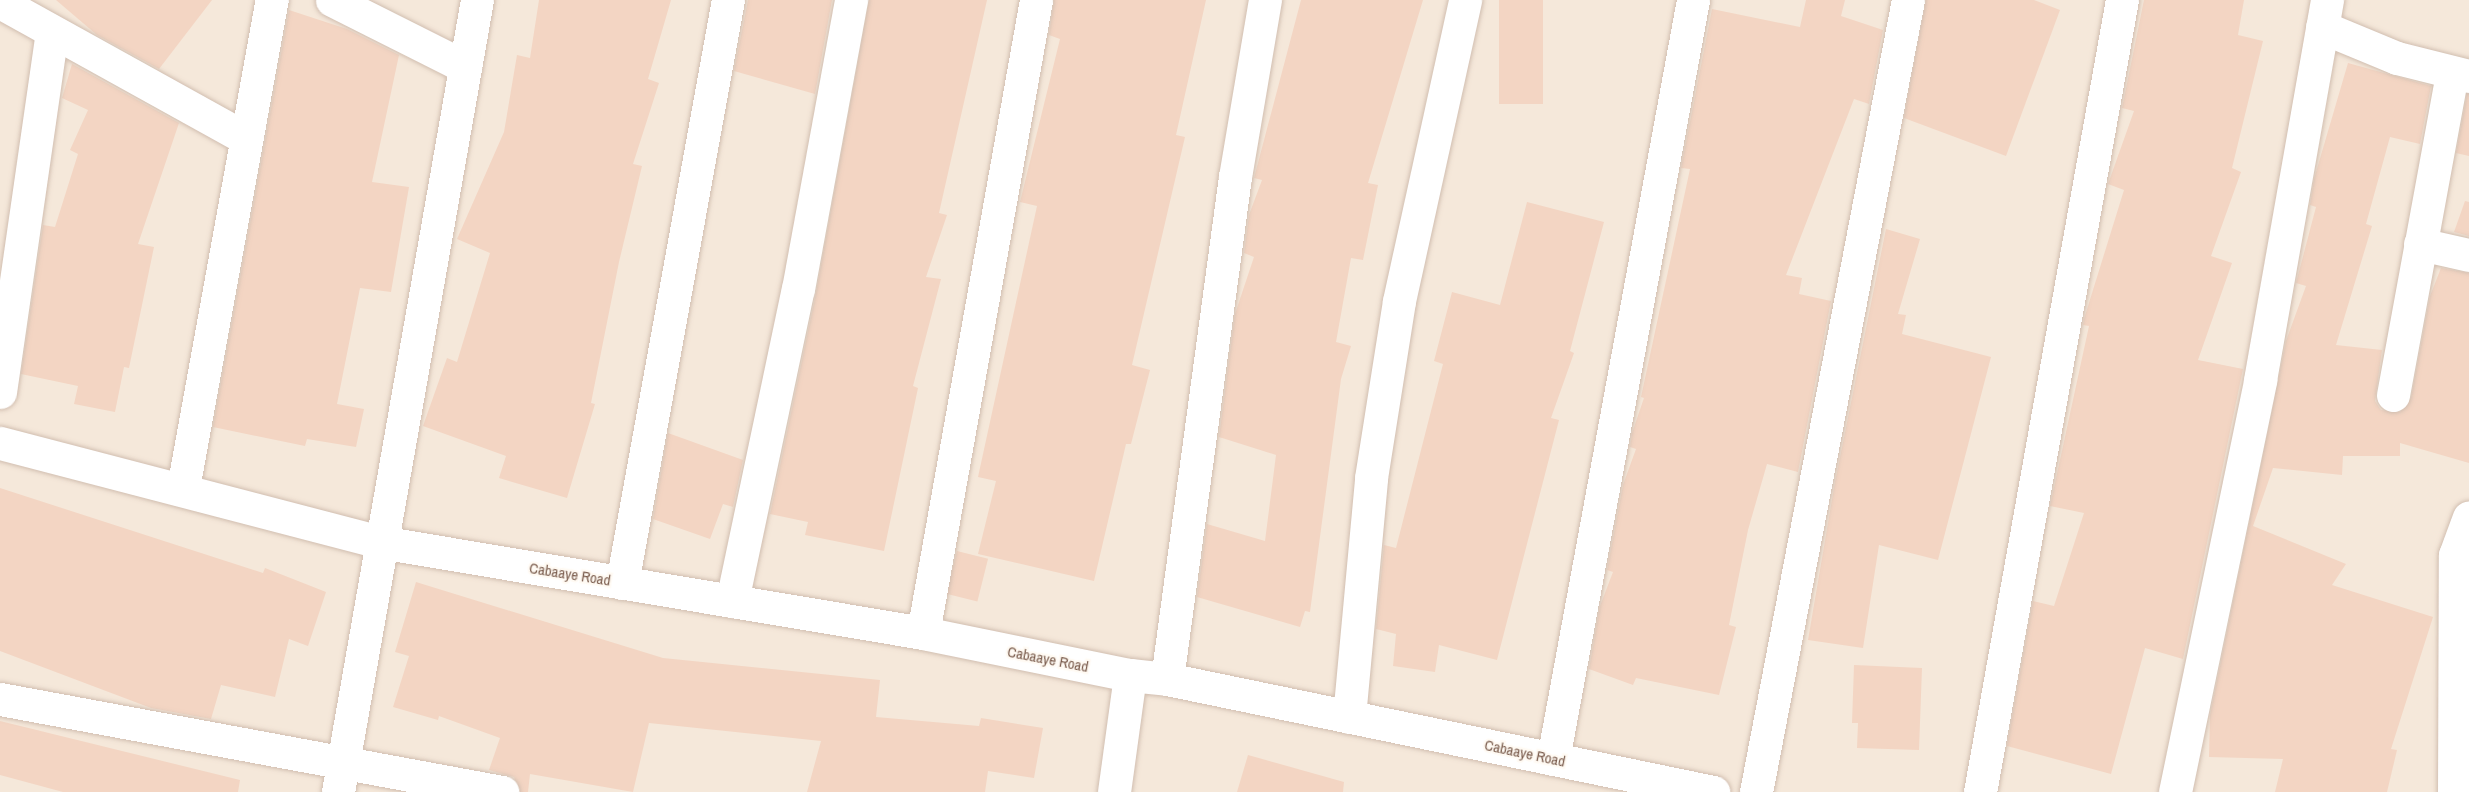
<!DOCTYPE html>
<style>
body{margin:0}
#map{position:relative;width:2469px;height:792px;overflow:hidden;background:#fdf6ec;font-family:"Archivo Narrow",sans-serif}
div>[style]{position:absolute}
.residential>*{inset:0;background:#f5e8da;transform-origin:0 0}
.building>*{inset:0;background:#f3d5c3;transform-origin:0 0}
.roads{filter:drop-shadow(0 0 2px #d1beb0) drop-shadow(0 0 2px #d1beb0)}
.street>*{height:33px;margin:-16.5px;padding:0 16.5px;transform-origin:16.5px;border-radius:16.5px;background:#fff}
.secondary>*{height:33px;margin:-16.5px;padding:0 16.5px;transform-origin:16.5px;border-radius:16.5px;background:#fff}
span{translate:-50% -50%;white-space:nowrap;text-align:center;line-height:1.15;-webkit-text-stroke:4.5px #fffaf3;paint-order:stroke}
.street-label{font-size:15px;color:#7a5c4d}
</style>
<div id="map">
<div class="residential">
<div style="left:0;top:0;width:2469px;height:792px"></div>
</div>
<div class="building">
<div style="clip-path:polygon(56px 0,212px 0,159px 69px,97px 35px)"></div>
<div style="clip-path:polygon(539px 0,671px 0,648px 79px,659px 83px,633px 164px,642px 166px,619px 262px,591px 403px,595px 404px,567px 498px,499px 478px,506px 456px,423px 426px,447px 358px,457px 362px,490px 253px,457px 239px,504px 132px,517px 55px,530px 58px)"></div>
<div style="clip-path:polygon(748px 0,832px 0,815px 94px,734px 71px)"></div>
<div style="clip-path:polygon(869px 0,987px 0,939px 213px,947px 215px,926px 277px,941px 279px,913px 386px,918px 388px,884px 551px,805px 535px,808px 522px,770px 514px,816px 293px)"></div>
<div style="clip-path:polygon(1054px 0,1206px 0,1176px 135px,1185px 137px,1132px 365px,1150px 370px,1131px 444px,1126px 444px,1094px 581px,978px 554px,996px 481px,978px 477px,1037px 206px,1020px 202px,1060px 39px,1049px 35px)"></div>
<div style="clip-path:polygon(1301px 0,1423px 0,1368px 183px,1378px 185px,1363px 260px,1351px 258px,1336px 342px,1351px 346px,1341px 379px,1310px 612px,1305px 611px,1300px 627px,1197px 597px,1207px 524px,1265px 541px,1276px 455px,1219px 437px,1235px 314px,1254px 257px,1244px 253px,1249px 215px,1262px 180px,1254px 178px)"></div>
<div style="left:1499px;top:0;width:44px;height:104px"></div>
<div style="clip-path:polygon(1806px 0,1845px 0,1841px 16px,1883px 30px,1869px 104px,1854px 99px,1786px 275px,1802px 278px,1799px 294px,1831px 301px,1798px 472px,1767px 464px,1748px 530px,1729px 625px,1736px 627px,1719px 695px,1636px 678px,1633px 685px,1589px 669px,1600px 606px,1613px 572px,1607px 570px,1623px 485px,1636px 449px,1630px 447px,1632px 433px,1644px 398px,1641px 397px,1690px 169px,1681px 168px,1712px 9px,1800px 27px)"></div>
<div style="clip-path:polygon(1926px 0,2034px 0,2060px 10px,2006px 156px,1904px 118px)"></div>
<div style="clip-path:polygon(2144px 0,2244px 0,2238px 35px,2263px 41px,2232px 168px,2241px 172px,2211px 256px,2232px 263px,2198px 360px,2243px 369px,2183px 659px,2145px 648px,2111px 774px,2007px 746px,2033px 601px,2054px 606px,2084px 513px,2050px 506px,2089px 326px,2083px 325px,2084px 319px,2124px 190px,2108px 184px,2134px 111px,2122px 108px)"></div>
<div style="clip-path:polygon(289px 10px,347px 29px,399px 55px,372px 182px,409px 187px,391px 292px,360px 288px,337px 404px,364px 409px,356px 447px,307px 439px,305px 446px,213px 427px)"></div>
<div style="clip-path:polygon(2348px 63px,2431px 86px,2420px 144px,2390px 137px,2366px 224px,2372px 226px,2336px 345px,2382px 350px,2375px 401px,2381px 410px,2400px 412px,2411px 398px,2430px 296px,2441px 268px,2469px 273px,2469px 463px,2400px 443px,2400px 456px,2343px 456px,2342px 475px,2273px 468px,2253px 526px,2346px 564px,2332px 585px,2433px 617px,2391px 749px,2397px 750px,2387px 792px,2275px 792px,2283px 759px,2209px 757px,2210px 715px,2286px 341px,2306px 286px,2296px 283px,2316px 207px,2310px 205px,2314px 179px)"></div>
<div style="clip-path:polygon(72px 64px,179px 123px,138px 244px,154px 247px,129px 368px,124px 367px,115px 412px,74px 404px,78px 386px,21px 374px,43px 225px,55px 227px,78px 154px,70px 150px,88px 110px,62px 98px)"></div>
<div style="clip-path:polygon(2467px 94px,2469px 94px,2469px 156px,2456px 153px)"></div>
<div style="clip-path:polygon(2465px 201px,2469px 202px,2469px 236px,2454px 232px)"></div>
<div style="clip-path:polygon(1527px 202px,1604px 222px,1570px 351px,1574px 353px,1551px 418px,1559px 420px,1497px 660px,1439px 645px,1435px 672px,1393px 666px,1396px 634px,1376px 629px,1384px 545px,1396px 548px,1443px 364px,1434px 361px,1452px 292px,1500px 305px)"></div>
<div style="clip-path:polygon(1886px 229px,1920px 239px,1898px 314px,1906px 315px,1902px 334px,1991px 357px,1938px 560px,1879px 545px,1863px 648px,1808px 640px,1835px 482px)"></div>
<div style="clip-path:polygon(668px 433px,743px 460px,733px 507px,723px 504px,710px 539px,653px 519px)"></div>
<div style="clip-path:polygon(0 488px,263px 573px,265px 568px,326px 592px,308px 646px,289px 639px,275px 697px,221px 685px,211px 719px,151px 708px,0 651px)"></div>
<div style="left:957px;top:551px;width:32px;height:44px;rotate:14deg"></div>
<div style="clip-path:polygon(416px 582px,663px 658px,880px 680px,876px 717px,979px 726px,981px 718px,1043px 728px,1034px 778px,988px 771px,985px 792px,807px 792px,821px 741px,649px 723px,633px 792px,530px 774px,528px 792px,520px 792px,514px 777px,489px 770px,500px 738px,439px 716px,438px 720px,393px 707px,409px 656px,395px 652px)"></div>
<div style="clip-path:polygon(1854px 665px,1922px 668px,1919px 750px,1857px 748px,1858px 723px,1852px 723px)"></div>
<div style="clip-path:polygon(0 721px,240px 780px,238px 792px,63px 792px,0 775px)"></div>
<div style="clip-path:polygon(1248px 755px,1344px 782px,1343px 792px,1237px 792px)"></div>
</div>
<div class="roads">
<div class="street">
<div style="left:332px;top:0;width:149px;rotate:26.7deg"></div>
<div style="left:0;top:2px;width:280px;rotate:29deg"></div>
<div style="left:2322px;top:27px;width:81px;rotate:22.5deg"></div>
<div style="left:2397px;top:58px;width:74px;rotate:14deg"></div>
<div style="left:2420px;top:244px;width:50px;rotate:12.7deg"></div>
<div style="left:0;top:392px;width:363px;rotate:-81.8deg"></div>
<div style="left:2393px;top:395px;width:327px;rotate:-79.6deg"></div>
<div style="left:183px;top:488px;width:496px;rotate:-79.7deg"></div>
<div style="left:622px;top:583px;width:593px;rotate:-79.7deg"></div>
<div style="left:732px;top:601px;width:319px;rotate:-78.1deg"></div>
<div style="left:798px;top:289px;width:294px;rotate:-79.6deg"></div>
<div style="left:923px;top:633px;width:643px;rotate:-79.88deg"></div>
<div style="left:1167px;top:679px;width:507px;rotate:-82.29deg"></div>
<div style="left:1235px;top:177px;width:180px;rotate:-80.4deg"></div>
<div style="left:0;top:699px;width:511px;rotate:10.5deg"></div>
<div style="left:1349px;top:717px;width:240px;rotate:-84.7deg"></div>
<div style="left:1371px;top:478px;width:179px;rotate:-81deg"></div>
<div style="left:1399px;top:301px;width:308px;rotate:-77.6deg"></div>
<div style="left:1553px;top:759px;width:772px;rotate:-79.55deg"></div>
<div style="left:338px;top:792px;width:804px;rotate:-80.05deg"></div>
<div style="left:1114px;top:792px;width:118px;rotate:-82.2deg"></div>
<div style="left:1756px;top:792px;width:806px;rotate:-79.14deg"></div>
<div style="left:1980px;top:792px;width:805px;rotate:-79.84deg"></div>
<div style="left:2175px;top:792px;width:421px;rotate:-78.3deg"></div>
<div style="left:2260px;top:380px;width:386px;rotate:-80deg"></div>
<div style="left:2454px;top:792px;width:237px;rotate:-89.8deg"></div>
<div style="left:2455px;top:555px;width:40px;rotate:-69.8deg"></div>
</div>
<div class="secondary">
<div style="left:0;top:443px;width:393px;rotate:14.6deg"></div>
<div style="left:380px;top:542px;width:551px;rotate:9.51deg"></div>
<div style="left:923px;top:633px;width:211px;rotate:11.5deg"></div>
<div style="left:1130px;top:675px;width:37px;rotate:6deg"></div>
<div style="left:1167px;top:679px;width:558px;rotate:11.69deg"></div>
</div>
</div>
<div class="street-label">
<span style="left:570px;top:574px;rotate:9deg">Cabaaye Road</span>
<span style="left:1048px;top:659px;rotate:11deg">Cabaaye Road</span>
<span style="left:1525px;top:753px;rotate:12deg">Cabaaye Road</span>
</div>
</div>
